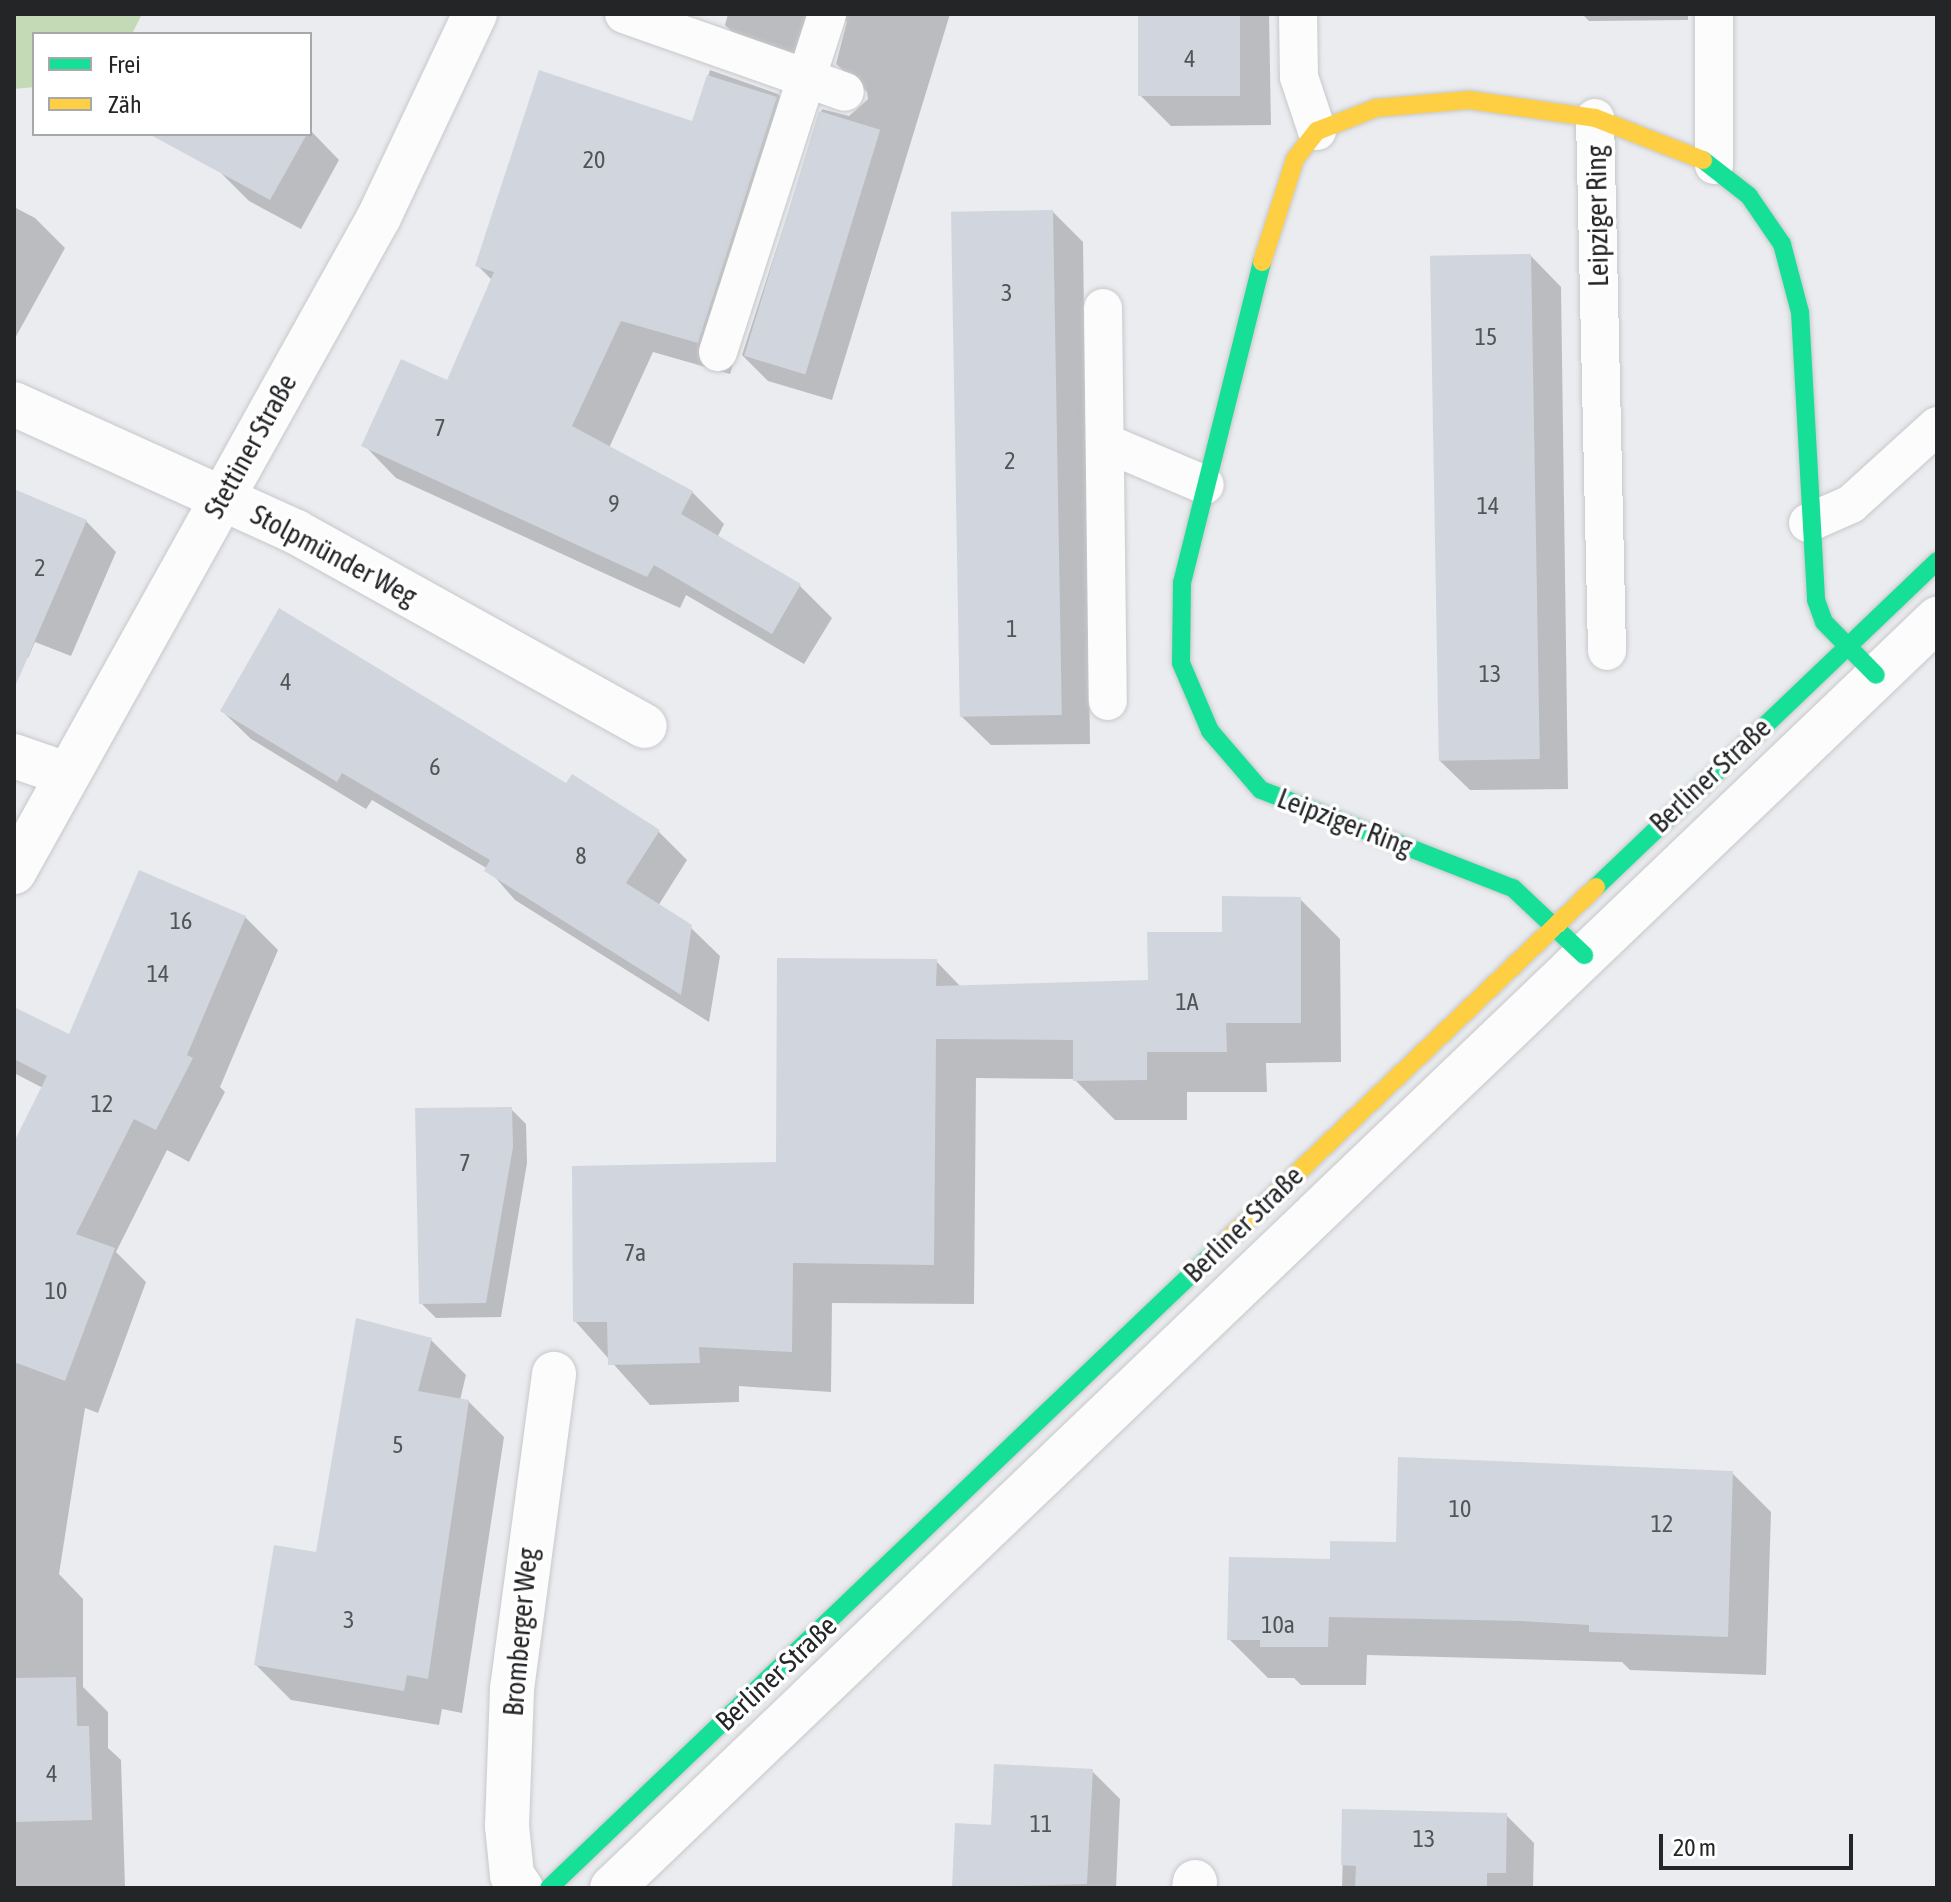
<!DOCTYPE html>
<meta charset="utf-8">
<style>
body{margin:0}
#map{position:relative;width:1951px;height:1902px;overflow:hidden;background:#eaecef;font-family:"Asap Condensed",sans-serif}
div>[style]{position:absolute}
.green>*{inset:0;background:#c4dab7}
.shadow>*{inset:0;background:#0003}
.building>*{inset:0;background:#d1d5de;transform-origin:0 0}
.roads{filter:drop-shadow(0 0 2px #c7c8ca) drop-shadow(0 0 2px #c7c8ca)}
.lane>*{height:38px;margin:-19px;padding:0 19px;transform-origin:19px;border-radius:19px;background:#fcfcfd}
.street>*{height:44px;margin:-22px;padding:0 22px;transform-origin:22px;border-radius:22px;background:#fcfcfd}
.fast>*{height:18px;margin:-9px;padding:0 9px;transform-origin:9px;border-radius:9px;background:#16e098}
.slow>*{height:18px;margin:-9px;padding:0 9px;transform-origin:9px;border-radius:9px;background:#ffcf43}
span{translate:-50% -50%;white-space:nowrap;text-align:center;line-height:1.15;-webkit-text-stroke:7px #fff;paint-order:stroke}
.number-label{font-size:24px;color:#525458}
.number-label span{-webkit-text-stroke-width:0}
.street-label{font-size:28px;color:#242527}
.frame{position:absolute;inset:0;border:16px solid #242527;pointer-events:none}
.legend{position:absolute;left:32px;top:32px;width:280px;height:104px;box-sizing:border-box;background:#fff;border:2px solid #a7a8a9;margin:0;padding:10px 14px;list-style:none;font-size:24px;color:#242527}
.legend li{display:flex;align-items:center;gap:16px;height:40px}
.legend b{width:40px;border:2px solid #a7a8a9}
.scale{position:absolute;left:1659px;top:1834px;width:194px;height:36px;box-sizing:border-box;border:4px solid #242527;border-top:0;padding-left:10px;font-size:24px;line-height:28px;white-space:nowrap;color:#242527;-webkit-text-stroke:6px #fff;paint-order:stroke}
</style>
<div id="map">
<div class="green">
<div style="clip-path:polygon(14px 14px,142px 14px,132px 34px,34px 34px,34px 87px,14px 89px)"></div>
</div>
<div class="shadow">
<div style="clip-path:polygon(728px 14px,950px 14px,832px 400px,768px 381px,742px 355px,822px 109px,849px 116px,868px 99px,867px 92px,836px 64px,847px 21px,839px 23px,818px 75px,751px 51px,725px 25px)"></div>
<div style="clip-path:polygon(1140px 14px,1269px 14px,1271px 125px,1171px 126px,1141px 96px)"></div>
<div style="clip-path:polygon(1582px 14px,1688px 14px,1688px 20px,1589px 21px)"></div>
<div style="clip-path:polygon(710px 70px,778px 94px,810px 126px,730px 374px,653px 352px,609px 448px,692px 492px,724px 524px,717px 538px,800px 586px,832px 618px,804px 664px,686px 595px,680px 608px,396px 478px,364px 445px,448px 383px,493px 281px,477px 265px,694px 123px)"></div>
<div style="clip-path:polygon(310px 130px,339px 160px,301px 229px,249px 201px,219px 171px,240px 134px)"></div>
<div style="clip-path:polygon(14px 207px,35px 218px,65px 248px,14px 340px)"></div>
<div style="clip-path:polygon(1053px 212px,1083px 242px,1090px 744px,991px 745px,960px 715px)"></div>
<div style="clip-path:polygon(1531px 256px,1561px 287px,1568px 789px,1470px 790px,1439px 760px)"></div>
<div style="clip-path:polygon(14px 491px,86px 521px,116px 552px,71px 656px,35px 642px,28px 658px,14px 651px)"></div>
<div style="clip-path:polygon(222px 711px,658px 831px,687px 860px,658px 906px,690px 927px,720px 956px,709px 1022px,515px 900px,488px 869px,372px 800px,366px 809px,251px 739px)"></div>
<div style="clip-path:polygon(1300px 899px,1340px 939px,1341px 1062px,1266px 1063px,1267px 1092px,1187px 1092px,1187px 1120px,1115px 1120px,1074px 1079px,976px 1078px,974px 1304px,832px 1303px,831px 1392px,739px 1386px,739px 1402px,650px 1405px,575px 1321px,778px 1164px,936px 961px,962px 988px,1150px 982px,1224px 934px)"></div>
<div style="clip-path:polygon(245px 917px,278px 950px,220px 1087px,225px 1092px,189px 1162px,167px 1150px,116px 1252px,146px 1282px,98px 1413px,85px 1408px,59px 1574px,83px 1599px,83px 1687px,108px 1712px,108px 1748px,121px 1760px,125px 1888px,14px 1888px,14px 1146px,43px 1088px,14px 1073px,14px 1009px,70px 1036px)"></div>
<div style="clip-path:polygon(511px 1109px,526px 1124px,527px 1163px,501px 1317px,436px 1318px,421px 1303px)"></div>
<div style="clip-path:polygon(431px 1340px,466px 1375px,460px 1400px,469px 1402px,504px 1437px,462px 1713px,442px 1709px,439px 1725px,291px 1700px,256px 1665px)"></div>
<div style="clip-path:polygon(1732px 1473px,1771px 1512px,1766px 1675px,1630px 1670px,1622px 1662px,1367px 1655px,1366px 1685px,1301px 1685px,1294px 1678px,1268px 1678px,1229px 1639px,1332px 1561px)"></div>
<div style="clip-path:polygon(1092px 1771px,1120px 1799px,1116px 1888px,954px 1888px,957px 1825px,993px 1827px)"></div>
<div style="clip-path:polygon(1344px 1811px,1506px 1815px,1534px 1843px,1533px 1888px,1342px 1888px)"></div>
</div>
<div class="building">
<div style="left:1138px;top:14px;width:102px;height:82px"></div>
<div style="clip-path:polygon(539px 70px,692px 121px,707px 75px,777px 97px,698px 343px,621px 321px,572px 426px,693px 491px,681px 514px,801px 584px,772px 634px,654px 565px,647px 577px,361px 446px,401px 359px,447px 380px,494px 272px,475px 266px)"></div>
<div style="left:819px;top:111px;width:64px;height:256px;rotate:17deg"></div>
<div style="clip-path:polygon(149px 134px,307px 134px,270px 200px)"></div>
<div style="left:1053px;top:210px;width:505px;height:102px;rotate:89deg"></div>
<div style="left:1531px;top:254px;width:505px;height:101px;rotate:89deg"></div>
<div style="clip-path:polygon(14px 489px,87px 520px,14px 689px)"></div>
<div style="clip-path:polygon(279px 608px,566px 783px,572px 774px,660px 830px,626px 883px,692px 925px,681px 995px,484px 871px,490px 860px,342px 773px,337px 782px,220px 711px)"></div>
<div style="clip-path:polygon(139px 870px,246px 916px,187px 1055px,193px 1058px,156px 1130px,134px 1119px,76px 1234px,115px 1248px,65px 1381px,14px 1362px,14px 1142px,47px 1076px,14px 1059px,14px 1007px,69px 1034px)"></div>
<div style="clip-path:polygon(1222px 896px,1301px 897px,1301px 1023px,1226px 1023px,1227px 1052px,1147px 1052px,1147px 1080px,1073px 1081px,1073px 1040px,936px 1039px,934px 1265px,793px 1263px,792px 1352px,699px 1347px,700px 1363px,608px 1365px,607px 1322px,573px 1322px,572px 1166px,776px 1162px,777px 958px,937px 959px,936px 986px,1148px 980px,1147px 932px,1222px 932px)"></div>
<div style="clip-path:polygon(512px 1107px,513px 1147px,486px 1303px,419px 1304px,415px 1108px)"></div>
<div style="clip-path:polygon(356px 1318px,432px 1338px,418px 1391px,469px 1400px,428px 1679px,407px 1675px,404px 1691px,254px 1665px,274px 1545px,316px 1552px)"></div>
<div style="clip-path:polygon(1398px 1457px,1733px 1471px,1728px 1637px,1589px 1632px,1589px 1625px,1521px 1621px,1329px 1617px,1328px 1647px,1260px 1647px,1260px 1640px,1227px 1640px,1229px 1557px,1330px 1559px,1330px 1541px,1396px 1542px)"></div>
<div style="clip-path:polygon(76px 1677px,77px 1726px,89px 1726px,92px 1820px,14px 1822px,14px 1678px)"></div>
<div style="clip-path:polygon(994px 1764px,1093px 1769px,1087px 1884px,952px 1888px,955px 1823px,991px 1825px)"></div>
<div style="clip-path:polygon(1342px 1809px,1507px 1813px,1506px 1873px,1487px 1873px,1487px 1888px,1355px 1888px,1356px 1866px,1341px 1865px)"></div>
</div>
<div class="roads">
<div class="lane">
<div style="left:624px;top:14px;width:234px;rotate:19.4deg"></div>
<div style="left:1298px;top:14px;width:63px;rotate:89.1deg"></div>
<div style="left:1299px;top:77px;width:57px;rotate:71.6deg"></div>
<div style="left:1595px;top:118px;width:533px;rotate:88.71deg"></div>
<div style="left:1714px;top:165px;width:151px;rotate:-90deg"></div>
<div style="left:1103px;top:308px;width:393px;rotate:89.3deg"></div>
<div style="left:718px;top:352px;width:355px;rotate:-72.1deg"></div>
<div style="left:1108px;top:444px;width:105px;rotate:22.9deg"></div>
<div style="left:1808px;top:523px;width:47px;rotate:-23.8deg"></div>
<div style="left:1851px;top:504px;width:116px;rotate:-42.2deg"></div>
</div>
<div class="street">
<div style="left:14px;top:404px;width:310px;rotate:24.4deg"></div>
<div style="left:296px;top:532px;width:399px;rotate:29.1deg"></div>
<div style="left:14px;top:756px;width:55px;rotate:19.1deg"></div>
<div style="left:14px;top:872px;width:750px;rotate:-60.87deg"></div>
<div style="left:379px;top:217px;width:225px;rotate:-64.7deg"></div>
<div style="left:521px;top:1888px;width:16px;rotate:-125deg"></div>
<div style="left:512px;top:1875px;width:49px;rotate:-95.8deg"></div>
<div style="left:507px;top:1826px;width:137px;rotate:-87.9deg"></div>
<div style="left:512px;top:1689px;width:318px;rotate:-82.4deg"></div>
<div style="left:612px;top:1888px;width:1835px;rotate:-43.76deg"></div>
<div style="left:1194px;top:1888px;width:6px;rotate:-81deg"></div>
</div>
<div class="fast">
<div style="left:1703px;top:160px;width:58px;rotate:38deg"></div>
<div style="left:1749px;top:196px;width:58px;rotate:55.5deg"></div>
<div style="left:1782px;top:244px;width:70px;rotate:75.2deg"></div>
<div style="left:1800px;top:312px;width:288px;rotate:86.8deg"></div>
<div style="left:1816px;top:600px;width:23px;rotate:70deg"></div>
<div style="left:1824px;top:622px;width:74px;rotate:45.5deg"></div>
<div style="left:1262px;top:262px;width:330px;rotate:104deg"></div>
<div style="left:1182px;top:582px;width:81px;rotate:90.7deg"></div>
<div style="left:1181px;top:663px;width:74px;rotate:66.9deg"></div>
<div style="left:1210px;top:731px;width:78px;rotate:49.2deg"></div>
<div style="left:1261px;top:790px;width:270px;rotate:21.3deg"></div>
<div style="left:1513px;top:888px;width:98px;rotate:43.3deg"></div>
<div style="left:1596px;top:887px;width:472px;rotate:-43.7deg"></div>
<div style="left:549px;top:1888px;width:934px;rotate:-43.7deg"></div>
</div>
<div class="slow">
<div style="left:1262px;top:262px;width:108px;rotate:-72.2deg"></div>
<div style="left:1295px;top:159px;width:36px;rotate:-52deg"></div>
<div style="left:1317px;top:131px;width:63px;rotate:-21.3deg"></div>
<div style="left:1376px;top:108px;width:93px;rotate:-4.9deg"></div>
<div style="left:1469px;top:100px;width:127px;rotate:8.1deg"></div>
<div style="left:1595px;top:118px;width:116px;rotate:21.3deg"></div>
<div style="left:1224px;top:1243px;width:515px;rotate:-43.74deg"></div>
</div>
</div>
<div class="number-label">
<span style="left:1190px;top:59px">4</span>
<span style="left:594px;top:160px">20</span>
<span style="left:1007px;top:293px">3</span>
<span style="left:1486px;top:337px">15</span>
<span style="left:440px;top:428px">7</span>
<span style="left:1010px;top:461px">2</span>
<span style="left:614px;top:504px">9</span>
<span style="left:1488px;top:506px">14</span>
<span style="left:40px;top:568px">2</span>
<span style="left:1012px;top:629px">1</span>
<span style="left:1490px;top:674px">13</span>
<span style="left:286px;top:682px">4</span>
<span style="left:435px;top:767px">6</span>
<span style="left:581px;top:856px">8</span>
<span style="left:181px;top:921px">16</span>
<span style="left:158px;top:974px">14</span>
<span style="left:1187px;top:1002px">1A</span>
<span style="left:102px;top:1104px">12</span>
<span style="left:465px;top:1163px">7</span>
<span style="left:635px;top:1253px">7a</span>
<span style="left:56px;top:1291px">10</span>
<span style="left:398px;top:1445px">5</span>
<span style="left:1460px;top:1509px">10</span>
<span style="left:1662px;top:1524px">12</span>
<span style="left:349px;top:1620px">3</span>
<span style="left:1278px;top:1625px">10a</span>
<span style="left:52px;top:1774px">4</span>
<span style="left:1041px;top:1824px">11</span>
<span style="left:1424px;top:1839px">13</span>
</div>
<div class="street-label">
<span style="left:1597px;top:216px;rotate:-91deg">Leipziger Ring</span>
<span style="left:250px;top:446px;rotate:-61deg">Stettiner Straße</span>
<span style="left:334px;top:555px;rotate:28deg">Stolpmünder Weg</span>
<span style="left:1710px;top:775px;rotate:-43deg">Berliner Straße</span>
<span style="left:1345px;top:822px;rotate:21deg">Leipziger Ring</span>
<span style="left:1243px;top:1224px;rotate:-44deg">Berliner Straße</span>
<span style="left:520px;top:1632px;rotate:-85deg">Bromberger Weg</span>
<span style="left:776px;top:1673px;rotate:-43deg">Berliner Straße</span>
</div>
<div class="frame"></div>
<ul class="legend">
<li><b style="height:10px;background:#16e098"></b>Frei</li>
<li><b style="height:10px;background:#ffcf43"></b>Zäh</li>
</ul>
<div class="scale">20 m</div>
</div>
